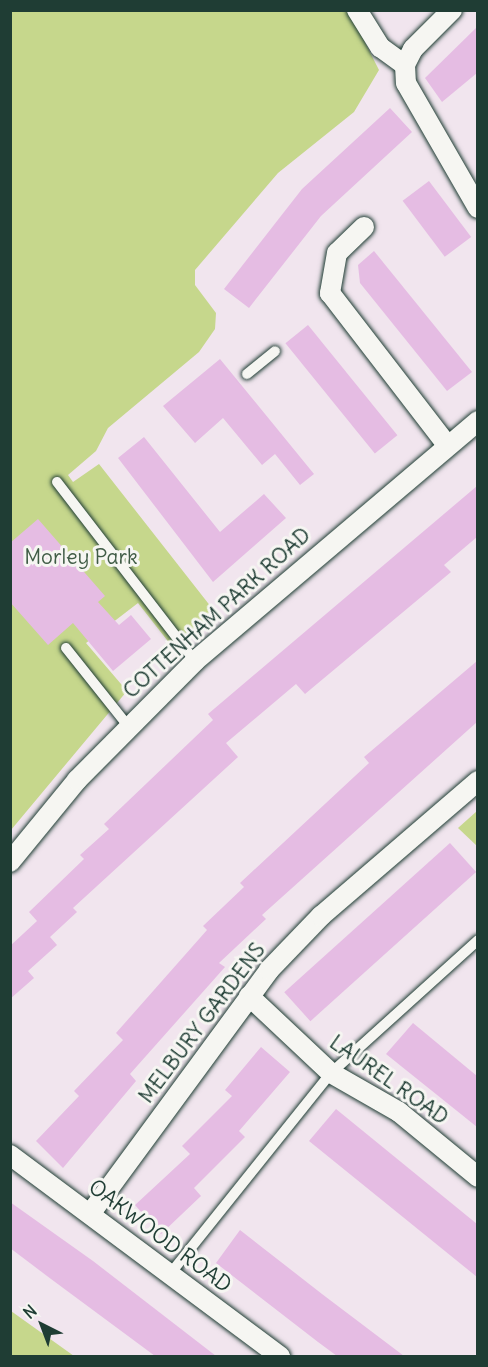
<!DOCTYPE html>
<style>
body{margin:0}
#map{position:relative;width:488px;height:1367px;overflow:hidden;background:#f1e5ee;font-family:Delius,sans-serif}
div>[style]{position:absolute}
.green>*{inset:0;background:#c6d78c}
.building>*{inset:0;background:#e5bce3;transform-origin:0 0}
.roads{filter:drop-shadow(0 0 2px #1f3d34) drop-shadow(0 0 2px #1f3d34)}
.lane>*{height:10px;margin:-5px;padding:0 5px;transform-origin:5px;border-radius:5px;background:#f6f6f2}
.street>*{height:20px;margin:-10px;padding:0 10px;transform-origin:10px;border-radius:10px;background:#f6f6f2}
span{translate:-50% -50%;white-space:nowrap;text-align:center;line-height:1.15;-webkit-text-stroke:6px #f6f6f2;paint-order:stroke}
.park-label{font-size:21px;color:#405c46}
.street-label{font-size:21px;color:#1f3d34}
.frame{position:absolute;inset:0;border:12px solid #1f3d34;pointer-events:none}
.north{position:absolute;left:12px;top:1295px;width:60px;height:60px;-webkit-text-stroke:4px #f6f6f2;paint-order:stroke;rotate:318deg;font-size:16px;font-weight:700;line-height:24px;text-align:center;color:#1f3d34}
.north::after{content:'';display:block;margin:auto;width:21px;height:27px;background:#1f3d34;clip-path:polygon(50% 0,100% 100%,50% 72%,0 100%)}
</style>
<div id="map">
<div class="green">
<div style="clip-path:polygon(10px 11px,349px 11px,379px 70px,354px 112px,278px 173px,195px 270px,195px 285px,216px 313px,215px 329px,199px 352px,108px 428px,96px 451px,68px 475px,73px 482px,99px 464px,215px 612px,174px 649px,138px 603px,86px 643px,127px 691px,11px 830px)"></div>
<div style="clip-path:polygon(477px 811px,477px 846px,458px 828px)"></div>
<div style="clip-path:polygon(11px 1311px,74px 1356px,11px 1356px)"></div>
</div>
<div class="building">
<div style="clip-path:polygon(477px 27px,477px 73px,442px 102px,425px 78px)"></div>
<div style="clip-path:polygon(390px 108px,412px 132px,321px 216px,249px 308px,224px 289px,302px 189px)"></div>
<div style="left:429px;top:181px;width:70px;height:33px;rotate:53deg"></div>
<div style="clip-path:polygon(374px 251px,472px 372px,447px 391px,360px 283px,358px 265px)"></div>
<div style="left:308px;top:325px;width:142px;height:29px;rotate:51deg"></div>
<div style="clip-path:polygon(220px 359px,314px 474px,300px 485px,275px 454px,262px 465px,223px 418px,195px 443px,163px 406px)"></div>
<div style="clip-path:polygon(144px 437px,220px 532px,264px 494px,286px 518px,213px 582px,118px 458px)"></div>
<div style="clip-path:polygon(477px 486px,477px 537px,444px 565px,451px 572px,305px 694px,296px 684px,226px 743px,238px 757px,73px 908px,77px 912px,50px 937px,57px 945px,28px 971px,34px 978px,10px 999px,10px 946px,37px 921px,29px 912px,84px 859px,80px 855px,109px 829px,104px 824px,213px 720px,208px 714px)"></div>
<div style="clip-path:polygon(38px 519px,105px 596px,98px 602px,119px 625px,131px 615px,151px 639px,113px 671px,73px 623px,48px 645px,10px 602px,10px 543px)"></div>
<div style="clip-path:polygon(477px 661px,477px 722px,262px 915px,266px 919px,219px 963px,225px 967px,130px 1074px,136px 1081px,63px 1168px,36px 1141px,79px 1096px,74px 1091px,123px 1040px,116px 1033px,207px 930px,203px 926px,244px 887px,240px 883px,369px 763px,364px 757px)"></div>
<div style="left:450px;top:843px;width:39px;height:223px;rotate:48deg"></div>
<div style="clip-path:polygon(413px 1023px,477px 1076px,477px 1127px,386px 1054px)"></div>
<div style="clip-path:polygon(261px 1047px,290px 1072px,239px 1131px,245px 1137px,194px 1188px,201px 1196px,161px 1234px,135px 1205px,190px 1154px,182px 1146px,232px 1096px,225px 1090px)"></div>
<div style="clip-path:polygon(336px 1109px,477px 1224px,477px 1277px,309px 1141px)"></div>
<div style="clip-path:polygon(10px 1202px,93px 1261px,216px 1356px,155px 1356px,51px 1279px,10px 1248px)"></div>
<div style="clip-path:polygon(240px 1230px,322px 1294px,404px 1356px,337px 1356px,318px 1342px,216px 1263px)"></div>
</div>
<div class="roads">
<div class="lane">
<div style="left:247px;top:374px;width:36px;rotate:-39deg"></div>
<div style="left:57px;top:482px;width:226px;rotate:52.4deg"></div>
<div style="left:66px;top:648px;width:100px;rotate:51.5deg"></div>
<div style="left:170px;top:1274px;width:258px;rotate:-51.3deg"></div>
<div style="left:331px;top:1073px;width:198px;rotate:-42.1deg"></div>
</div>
<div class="street">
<div style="left:357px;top:10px;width:44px;rotate:58.1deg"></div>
<div style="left:380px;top:47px;width:31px;rotate:36deg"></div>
<div style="left:452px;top:10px;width:55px;rotate:135deg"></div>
<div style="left:413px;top:49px;width:18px;rotate:117deg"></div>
<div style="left:405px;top:65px;width:18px;rotate:87deg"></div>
<div style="left:406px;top:83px;width:144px;rotate:60.1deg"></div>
<div style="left:364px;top:227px;width:37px;rotate:136deg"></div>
<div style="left:337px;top:253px;width:41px;rotate:99.9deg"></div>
<div style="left:330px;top:293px;width:193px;rotate:52.4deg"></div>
<div style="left:10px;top:862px;width:106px;rotate:-50.7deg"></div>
<div style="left:77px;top:780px;width:168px;rotate:-45.2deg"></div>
<div style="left:195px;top:661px;width:371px;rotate:-40.3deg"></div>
<div style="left:249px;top:996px;width:112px;rotate:43.2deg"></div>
<div style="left:331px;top:1073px;width:78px;rotate:29.8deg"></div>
<div style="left:399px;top:1112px;width:102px;rotate:39.4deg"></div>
<div style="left:10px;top:1155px;width:337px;rotate:36.7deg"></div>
<div style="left:90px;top:1214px;width:303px;rotate:-53.7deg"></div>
<div style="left:269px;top:970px;width:75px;rotate:-46.1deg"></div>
<div style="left:321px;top:916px;width:207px;rotate:-40.7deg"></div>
</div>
</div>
<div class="park-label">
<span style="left:81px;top:557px">Morley Park</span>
</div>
<div class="street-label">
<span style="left:217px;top:613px;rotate:-42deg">COTTENHAM PARK ROAD</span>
<span style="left:202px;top:1023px;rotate:-53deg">MELBURY GARDENS</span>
<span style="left:389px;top:1080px;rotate:35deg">LAUREL ROAD</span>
<span style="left:160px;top:1236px;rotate:37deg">OAKWOOD ROAD</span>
</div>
<div class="frame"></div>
<div class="north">N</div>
</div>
